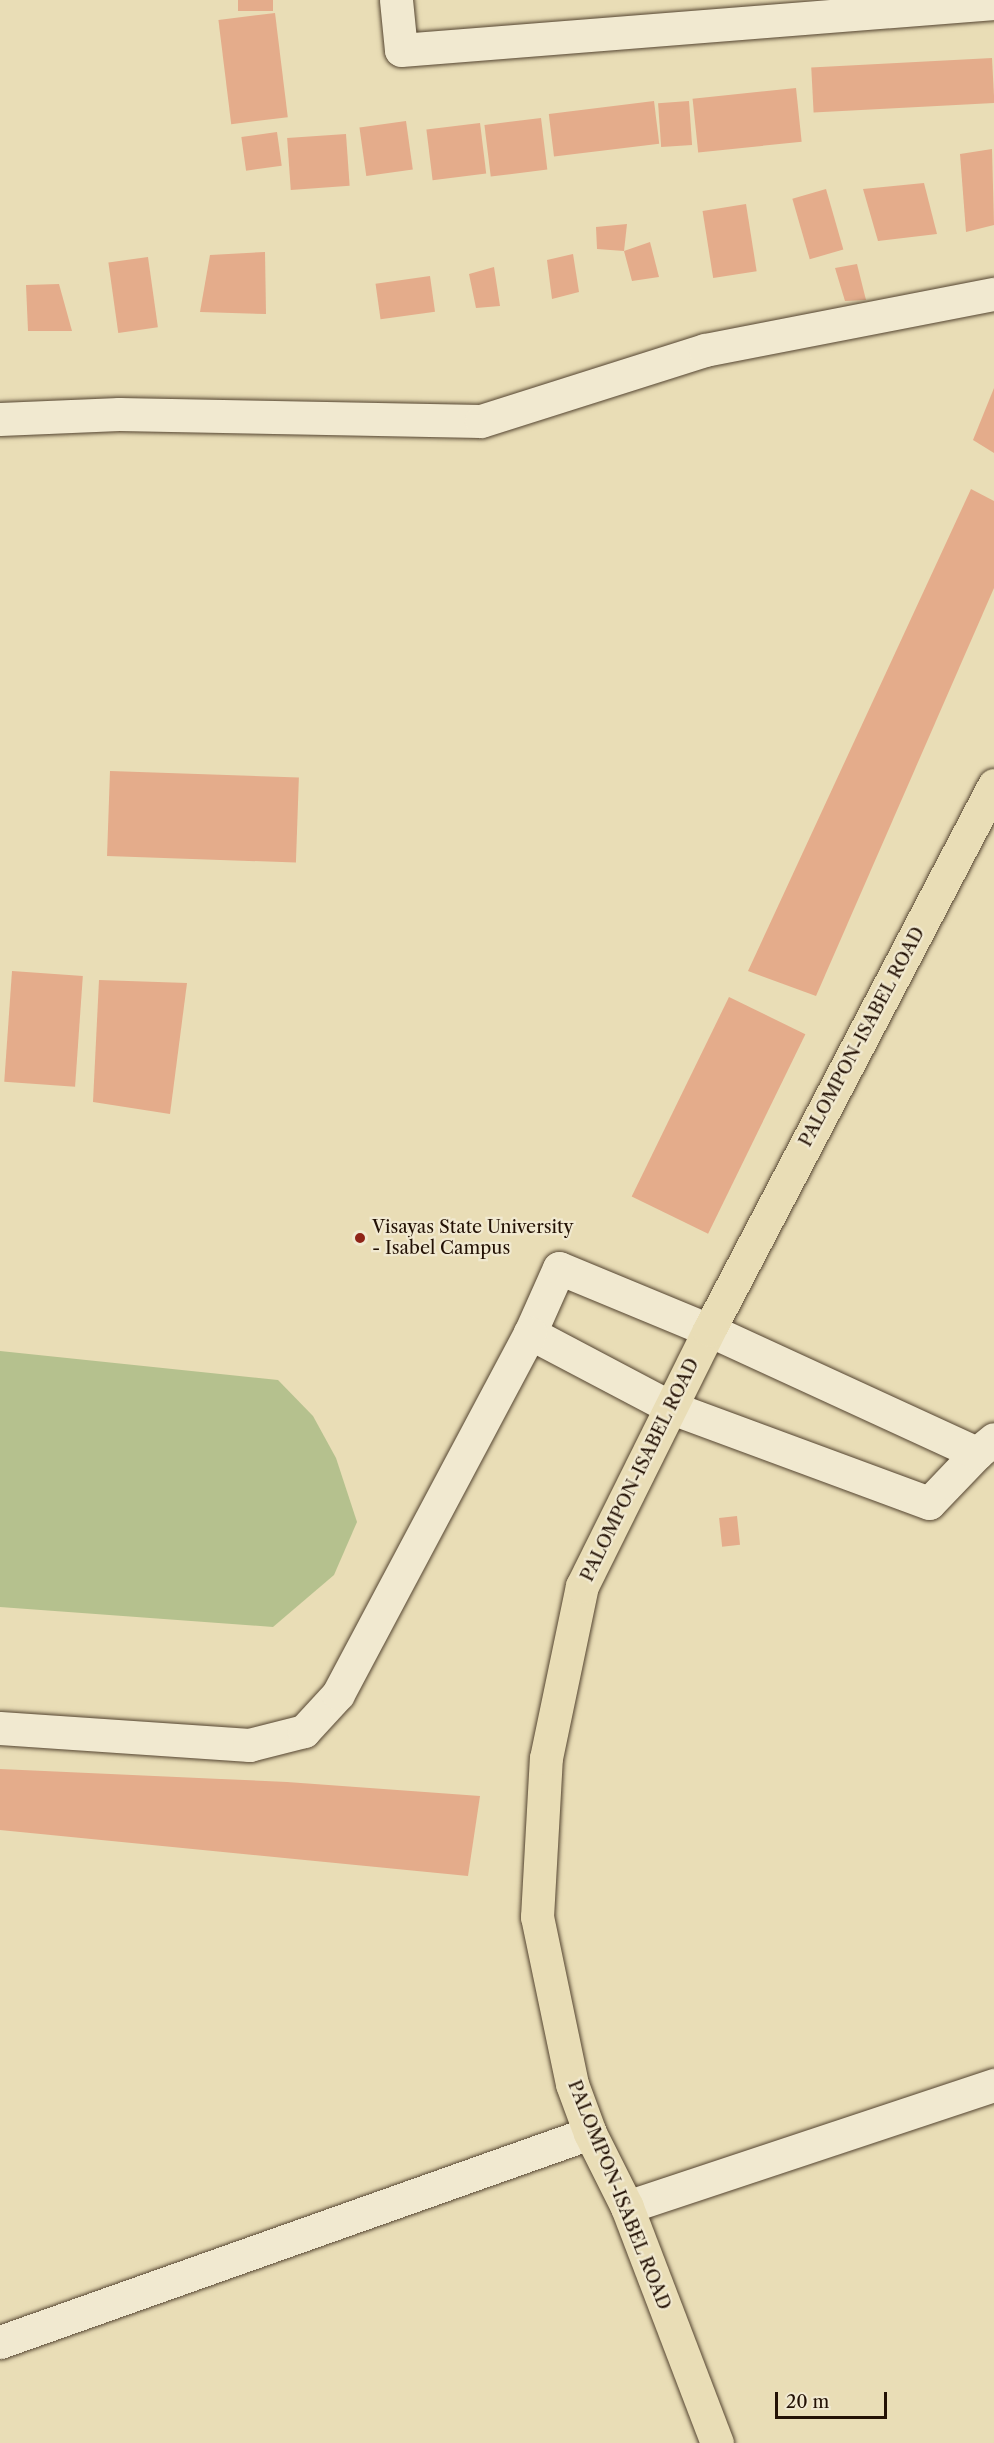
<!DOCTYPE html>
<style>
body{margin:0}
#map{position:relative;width:994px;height:2443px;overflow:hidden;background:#e9ddb6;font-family:"Libre Caslon Text",serif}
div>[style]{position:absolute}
.green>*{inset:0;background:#b5c18e}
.building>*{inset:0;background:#e4ac8b;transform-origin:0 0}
.roads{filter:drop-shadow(0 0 2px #544430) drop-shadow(0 0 2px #544430)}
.minor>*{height:33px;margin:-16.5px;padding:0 16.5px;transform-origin:16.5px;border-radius:16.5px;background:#f1e9d0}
.highway>*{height:33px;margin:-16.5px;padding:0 16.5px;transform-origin:16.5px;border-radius:16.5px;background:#e9ddb6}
.dots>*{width:16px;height:16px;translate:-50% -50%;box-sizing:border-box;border:3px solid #f1e9d0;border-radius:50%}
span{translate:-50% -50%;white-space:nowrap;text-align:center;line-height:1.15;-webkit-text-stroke:4.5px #f1e9d0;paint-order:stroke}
.street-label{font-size:18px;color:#231104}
.poi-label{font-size:18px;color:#231104}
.left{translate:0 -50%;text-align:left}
.scale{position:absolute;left:775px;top:2392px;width:112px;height:27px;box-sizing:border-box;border:3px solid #231104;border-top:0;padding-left:8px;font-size:18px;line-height:21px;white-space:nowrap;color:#231104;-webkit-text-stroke:4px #f1e9d0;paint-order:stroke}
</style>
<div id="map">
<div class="green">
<div style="clip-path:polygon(0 1351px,278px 1380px,313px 1416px,336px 1458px,357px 1522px,334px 1575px,273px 1627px,0 1607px)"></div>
</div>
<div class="building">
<div style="left:238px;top:0;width:35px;height:11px"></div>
<div style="left:275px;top:13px;width:105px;height:57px;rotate:83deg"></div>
<div style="left:992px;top:58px;width:45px;height:181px;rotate:87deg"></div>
<div style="left:796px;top:88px;width:54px;height:104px;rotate:84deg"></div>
<div style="left:654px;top:101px;width:43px;height:106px;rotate:83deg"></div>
<div style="left:689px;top:101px;width:44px;height:31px;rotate:86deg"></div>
<div style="left:541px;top:118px;width:52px;height:57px;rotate:83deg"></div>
<div style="left:406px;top:121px;width:49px;height:47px;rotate:82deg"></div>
<div style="left:480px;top:123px;width:51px;height:54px;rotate:83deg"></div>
<div style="left:277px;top:132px;width:34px;height:36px;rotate:82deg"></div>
<div style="left:346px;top:134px;width:52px;height:59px;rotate:86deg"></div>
<div style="clip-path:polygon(992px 149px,994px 225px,966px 232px,960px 154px)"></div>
<div style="clip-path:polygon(924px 183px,937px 234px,878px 241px,863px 189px)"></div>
<div style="left:826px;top:189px;width:63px;height:35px;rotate:74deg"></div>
<div style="left:746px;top:204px;width:68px;height:44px;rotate:81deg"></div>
<div style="clip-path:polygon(627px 224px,624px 251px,597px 249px,596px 227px)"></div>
<div style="clip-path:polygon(650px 242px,659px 277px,632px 281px,624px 251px)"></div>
<div style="clip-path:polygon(265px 252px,266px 314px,200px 312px,210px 255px)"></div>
<div style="clip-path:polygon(573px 254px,579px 292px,552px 299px,547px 260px)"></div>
<div style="left:148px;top:257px;width:71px;height:40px;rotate:82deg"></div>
<div style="clip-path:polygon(857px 264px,866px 300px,845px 301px,835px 268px)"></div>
<div style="clip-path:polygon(494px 267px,500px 306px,476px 308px,469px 274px)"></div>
<div style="left:430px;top:276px;width:36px;height:55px;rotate:82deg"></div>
<div style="clip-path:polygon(59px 284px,72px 331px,28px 331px,26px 285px)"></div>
<div style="clip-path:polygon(994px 388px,994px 453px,973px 440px)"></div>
<div style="clip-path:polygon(971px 489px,994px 501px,994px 588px,816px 996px,748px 971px)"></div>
<div style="left:110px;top:771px;width:189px;height:85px;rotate:2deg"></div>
<div style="left:12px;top:971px;width:71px;height:111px;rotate:4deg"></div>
<div style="clip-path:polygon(99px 980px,187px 983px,170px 1114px,93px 1102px)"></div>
<div style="left:729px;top:997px;width:85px;height:222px;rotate:26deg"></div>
<div style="left:737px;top:1516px;width:29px;height:18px;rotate:84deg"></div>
<div style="clip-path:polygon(0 1769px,287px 1782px,480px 1796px,468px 1876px,0 1830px)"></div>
</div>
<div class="roads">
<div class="minor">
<div style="left:396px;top:0;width:50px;rotate:84.3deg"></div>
<div style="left:401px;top:50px;width:595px;rotate:-4.53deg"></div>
<div style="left:0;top:419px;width:119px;rotate:-2.4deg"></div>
<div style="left:119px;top:414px;width:362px;rotate:1.1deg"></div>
<div style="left:481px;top:421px;width:235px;rotate:-17.6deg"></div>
<div style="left:705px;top:350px;width:294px;rotate:-11deg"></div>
<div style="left:977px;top:1453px;width:69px;rotate:133.8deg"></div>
<div style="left:929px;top:1503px;width:274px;rotate:-159.7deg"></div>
<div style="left:672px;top:1408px;width:161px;rotate:-152.2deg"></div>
<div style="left:530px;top:1333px;width:71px;rotate:-66deg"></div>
<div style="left:559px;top:1268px;width:162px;rotate:22.5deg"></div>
<div style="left:709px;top:1330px;width:295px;rotate:24.7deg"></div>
<div style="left:977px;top:1453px;width:22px;rotate:-39deg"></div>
<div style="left:0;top:1728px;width:250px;rotate:3.9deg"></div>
<div style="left:249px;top:1745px;width:57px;rotate:-14.3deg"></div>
<div style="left:304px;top:1731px;width:50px;rotate:-47.4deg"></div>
<div style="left:338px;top:1694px;width:409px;rotate:-62deg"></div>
<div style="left:627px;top:2207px;width:387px;rotate:-18.4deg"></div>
<div style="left:0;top:2342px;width:626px;rotate:-19.51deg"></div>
</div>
<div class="highway">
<div style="left:717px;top:2443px;width:253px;rotate:-110.9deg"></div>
<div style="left:627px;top:2207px;width:83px;rotate:-116.6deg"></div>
<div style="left:590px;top:2133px;width:52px;rotate:-110.2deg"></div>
<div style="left:572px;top:2084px;width:171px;rotate:-101.8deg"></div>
<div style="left:537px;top:1917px;width:159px;rotate:-86.8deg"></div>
<div style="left:546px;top:1758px;width:176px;rotate:-78.2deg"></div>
<div style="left:582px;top:1586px;width:286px;rotate:-63.6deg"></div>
<div style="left:709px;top:1330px;width:615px;rotate:-62.39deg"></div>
</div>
</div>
<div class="dots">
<div style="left:360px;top:1238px;background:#8f2418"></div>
</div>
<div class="street-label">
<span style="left:862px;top:1037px;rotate:-62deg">PALOMPON-ISABEL ROAD</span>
<span style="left:640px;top:1470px;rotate:-64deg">PALOMPON-ISABEL ROAD</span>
<span style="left:619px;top:2195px;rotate:68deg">PALOMPON-ISABEL ROAD</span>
</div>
<div class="poi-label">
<span class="left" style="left:372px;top:1238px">Visayas State University<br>- Isabel Campus</span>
</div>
<div class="scale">20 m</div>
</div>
